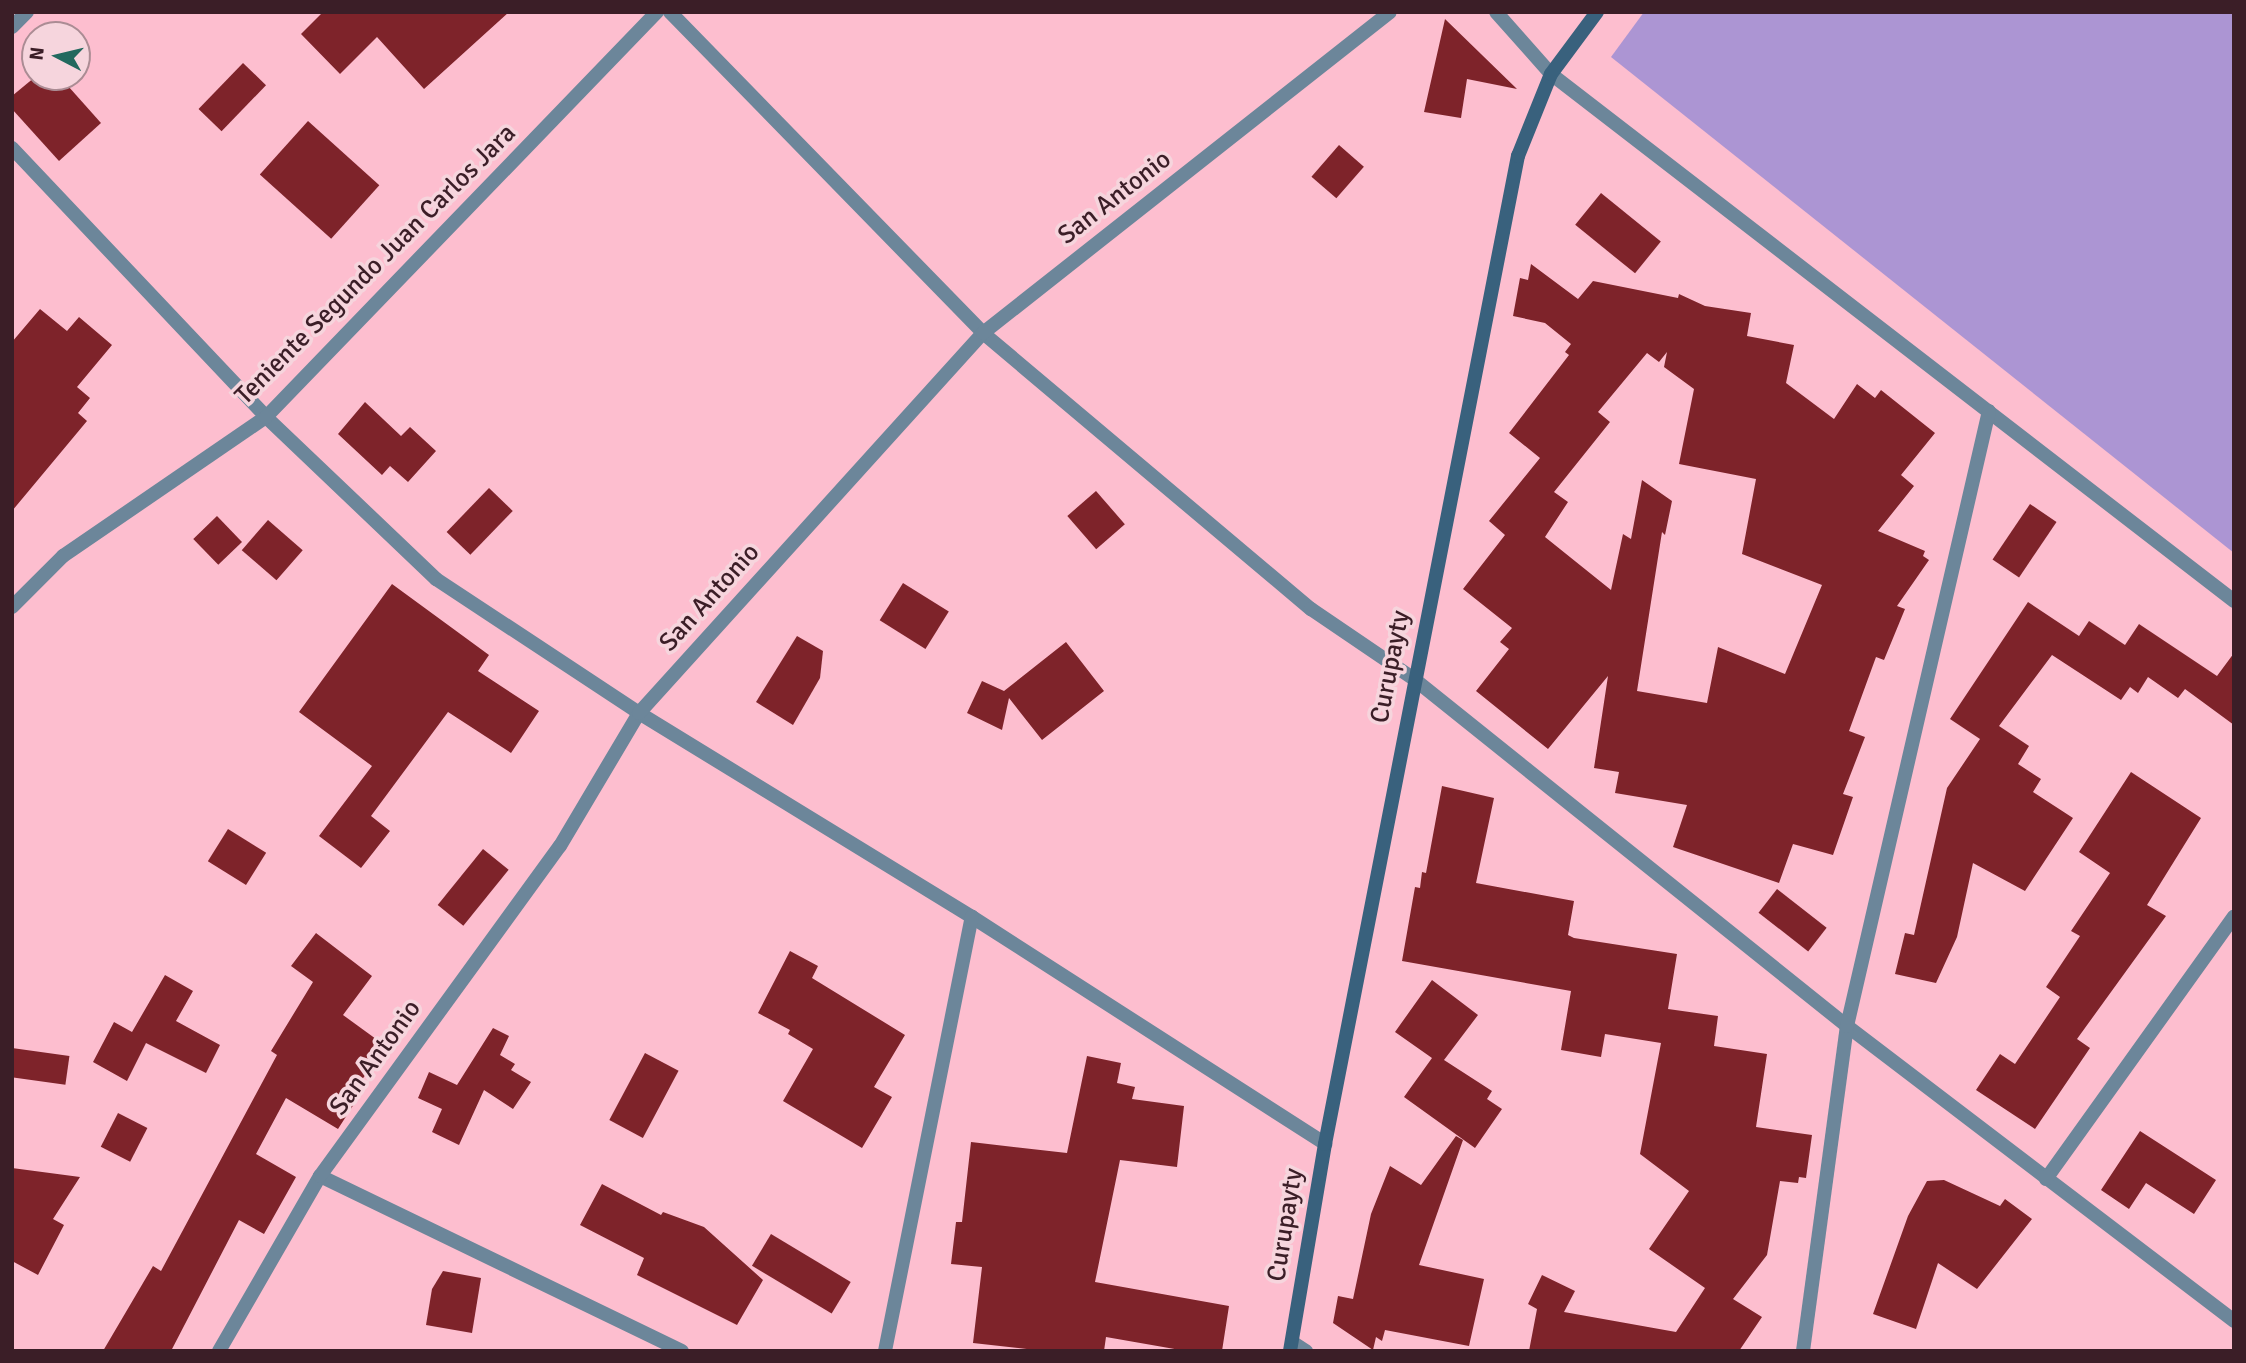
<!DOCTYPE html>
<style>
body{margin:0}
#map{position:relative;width:2246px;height:1363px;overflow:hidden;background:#fdbecf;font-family:Signika,sans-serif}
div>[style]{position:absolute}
.green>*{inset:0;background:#ac95d3}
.building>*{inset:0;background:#7e232a;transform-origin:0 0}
.street>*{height:14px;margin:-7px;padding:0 7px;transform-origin:7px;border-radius:7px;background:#6c869a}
.secondary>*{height:14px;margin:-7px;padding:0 7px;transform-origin:7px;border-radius:7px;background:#39617d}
span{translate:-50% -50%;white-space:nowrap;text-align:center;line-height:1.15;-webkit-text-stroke:7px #f6d5dd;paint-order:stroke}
.street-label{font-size:26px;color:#3b1e27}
.frame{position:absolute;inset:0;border:14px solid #3b1e27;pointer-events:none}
.north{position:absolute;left:21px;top:21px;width:70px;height:70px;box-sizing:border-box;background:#f6d5dd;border:2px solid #ab8c94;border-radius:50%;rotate:277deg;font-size:19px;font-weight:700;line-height:28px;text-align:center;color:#3b1e27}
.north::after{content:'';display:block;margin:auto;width:24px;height:32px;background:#22695e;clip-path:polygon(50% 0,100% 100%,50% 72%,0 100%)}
</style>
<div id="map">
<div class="green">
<div style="clip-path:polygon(1644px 12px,2234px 12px,2234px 553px,1611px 57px)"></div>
</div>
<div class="building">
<div style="clip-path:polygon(323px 12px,509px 12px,424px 89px,377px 37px,340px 74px,301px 34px)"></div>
<div style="clip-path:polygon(1445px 19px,1517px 89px,1467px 79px,1461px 118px,1424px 112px)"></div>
<div style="left:243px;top:63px;width:32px;height:64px;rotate:44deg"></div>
<div style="clip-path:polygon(35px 77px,60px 77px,101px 123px,59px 161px,12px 109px,12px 96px)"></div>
<div style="left:308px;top:121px;width:96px;height:72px;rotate:42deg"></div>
<div style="left:1339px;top:145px;width:33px;height:42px;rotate:41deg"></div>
<div style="left:1601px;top:193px;width:77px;height:41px;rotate:39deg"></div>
<div style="clip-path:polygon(evenodd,1531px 264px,1578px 299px,1593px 281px,1678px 298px,1679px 294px,1705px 306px,1751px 313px,1747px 336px,1794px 345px,1786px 383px,1834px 419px,1857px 384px,1875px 398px,1881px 390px,1935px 433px,1901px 475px,1914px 486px,1878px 531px,1925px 551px,1923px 556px,1929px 560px,1897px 606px,1905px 609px,1884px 660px,1876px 657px,1849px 731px,1865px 737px,1843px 794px,1853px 797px,1833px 855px,1793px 844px,1779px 883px,1673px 847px,1687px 805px,1615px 793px,1619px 772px,1594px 768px,1608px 676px,1548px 749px,1476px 691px,1509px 649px,1500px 642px,1512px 628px,1463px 589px,1505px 535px,1489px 521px,1540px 458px,1509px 433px,1569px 355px,1565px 352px,1571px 344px,1545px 323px,1513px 316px,1520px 278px,1528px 280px,1531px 264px,1667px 352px,1664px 367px,1694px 389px,1679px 464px,1756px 479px,1742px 554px,1822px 585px,1785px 674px,1718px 647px,1707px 703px,1637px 691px,1662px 532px,1665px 535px,1672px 501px,1642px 480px,1631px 539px,1623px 534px,1611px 590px,1545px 537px,1568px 502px,1554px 492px,1610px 422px,1598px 412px,1647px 353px,1659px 362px,1667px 352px)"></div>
<div style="clip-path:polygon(40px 309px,67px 331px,79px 317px,112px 345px,77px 387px,90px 398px,78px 413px,87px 421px,12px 511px,12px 342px)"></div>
<div style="clip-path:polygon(365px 402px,401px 436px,410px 427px,436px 451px,408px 482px,390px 466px,382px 475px,338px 434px)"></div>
<div style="left:489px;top:488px;width:33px;height:61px;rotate:44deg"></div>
<div style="left:1096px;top:491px;width:44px;height:38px;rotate:49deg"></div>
<div style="left:2030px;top:504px;width:32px;height:67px;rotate:34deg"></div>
<div style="left:217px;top:516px;width:36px;height:33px;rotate:46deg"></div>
<div style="left:268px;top:520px;width:46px;height:40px;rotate:41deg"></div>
<div style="left:903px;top:583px;width:54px;height:44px;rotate:32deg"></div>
<div style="clip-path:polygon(392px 584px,489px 655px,478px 671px,539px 711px,511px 753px,448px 712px,371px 816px,390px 831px,361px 868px,319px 836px,372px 766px,299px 712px)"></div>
<div style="clip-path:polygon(2028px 602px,2079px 636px,2089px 621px,2125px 645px,2139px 624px,2217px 676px,2234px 653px,2234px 725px,2185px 689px,2178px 698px,2148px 677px,2138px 693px,2130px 687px,2121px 700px,2052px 655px,1999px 726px,2029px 746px,2018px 764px,2041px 779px,2033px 792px,2073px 818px,2025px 891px,1973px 863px,1957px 937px,1936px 983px,1895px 974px,1905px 933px,1914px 935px,1947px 788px,1980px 739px,1950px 719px)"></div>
<div style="clip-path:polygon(797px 636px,823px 651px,820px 678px,793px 725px,756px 702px)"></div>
<div style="clip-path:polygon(1066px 642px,1104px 691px,1042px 740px,1009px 698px,1002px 730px,967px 713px,982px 681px,1004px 691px)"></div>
<div style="clip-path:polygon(2131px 772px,2201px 818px,2147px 905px,2166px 916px,2077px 1039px,2090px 1048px,2035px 1129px,1976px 1090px,2000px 1054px,2015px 1064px,2060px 997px,2046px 987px,2080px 936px,2071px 931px,2110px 873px,2079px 852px)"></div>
<div style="clip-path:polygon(1442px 786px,1494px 798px,1476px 883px,1574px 901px,1568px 935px,1574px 938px,1677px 954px,1668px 1009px,1718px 1016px,1714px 1046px,1767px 1054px,1756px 1127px,1812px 1135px,1806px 1178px,1799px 1177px,1798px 1183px,1780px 1181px,1767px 1255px,1733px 1299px,1762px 1317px,1739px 1351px,1529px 1351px,1537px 1309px,1528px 1304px,1542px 1275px,1575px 1291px,1564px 1312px,1676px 1332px,1705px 1288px,1649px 1249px,1689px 1191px,1640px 1154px,1661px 1043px,1605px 1034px,1601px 1057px,1561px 1050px,1571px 991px,1402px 961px,1415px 887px,1420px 888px,1422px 872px,1426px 873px)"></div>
<div style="left:228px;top:829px;width:45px;height:38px;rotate:32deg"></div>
<div style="left:483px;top:849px;width:33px;height:72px;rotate:39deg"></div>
<div style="left:1777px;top:889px;width:63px;height:30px;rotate:38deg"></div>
<div style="clip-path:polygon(316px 933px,372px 976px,343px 1015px,387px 1047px,347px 1099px,354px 1104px,338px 1129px,286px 1098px,256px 1154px,296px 1177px,264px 1234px,239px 1220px,171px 1351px,103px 1351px,153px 1266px,161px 1271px,277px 1055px,271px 1051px,313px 982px,291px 966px)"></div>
<div style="clip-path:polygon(790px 951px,818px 966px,812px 978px,905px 1035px,874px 1087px,892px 1097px,862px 1148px,783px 1101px,813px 1049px,788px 1034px,790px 1030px,758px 1013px)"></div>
<div style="clip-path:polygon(165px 975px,193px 991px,176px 1021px,220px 1045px,206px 1073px,146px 1043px,127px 1081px,93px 1062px,114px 1022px,132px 1032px)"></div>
<div style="clip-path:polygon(1432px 980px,1478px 1015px,1444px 1060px,1492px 1091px,1487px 1099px,1502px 1109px,1475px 1148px,1404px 1097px,1432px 1058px,1395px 1032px)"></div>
<div style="clip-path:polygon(493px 1028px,509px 1036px,500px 1055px,515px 1064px,511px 1070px,531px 1082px,513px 1109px,484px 1090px,459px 1145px,432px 1132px,442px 1109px,418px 1098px,429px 1072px,457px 1085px)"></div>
<div style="left:12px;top:1048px;width:58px;height:29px;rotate:8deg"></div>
<div style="left:645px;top:1053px;width:38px;height:76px;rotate:28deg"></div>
<div style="clip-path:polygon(1087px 1056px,1121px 1063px,1117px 1083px,1135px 1087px,1132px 1099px,1184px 1106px,1177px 1167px,1120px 1160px,1095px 1282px,1229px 1306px,1222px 1351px,1186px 1351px,1106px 1337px,1104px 1351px,1044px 1351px,973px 1343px,982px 1267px,951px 1264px,956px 1222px,962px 1222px,971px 1142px,1067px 1153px)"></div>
<div style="left:118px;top:1113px;width:33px;height:38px;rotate:27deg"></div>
<div style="clip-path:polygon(2140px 1131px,2216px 1180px,2194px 1214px,2146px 1183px,2129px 1209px,2101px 1190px)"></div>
<div style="clip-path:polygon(1456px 1136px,1463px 1140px,1419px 1265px,1484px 1279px,1469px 1346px,1385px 1330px,1382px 1341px,1376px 1337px,1373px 1350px,1333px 1323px,1338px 1296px,1353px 1299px,1371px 1214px,1390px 1166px,1421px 1185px)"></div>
<div style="clip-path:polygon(12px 1168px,80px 1177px,53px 1219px,64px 1225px,38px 1275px,12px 1261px)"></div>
<div style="clip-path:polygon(1944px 1180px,2000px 1206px,2005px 1199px,2032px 1219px,1977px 1289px,1938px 1263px,1916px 1329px,1873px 1314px,1908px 1216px,1927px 1181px)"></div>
<div style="clip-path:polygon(602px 1184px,661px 1215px,663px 1212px,704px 1227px,763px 1280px,737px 1325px,637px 1275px,644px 1258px,580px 1225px)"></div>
<div style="left:771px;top:1234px;width:93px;height:37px;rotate:31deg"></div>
<div style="clip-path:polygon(443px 1271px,481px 1278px,472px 1333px,426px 1325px,432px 1289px)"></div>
</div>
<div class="street">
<div style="left:670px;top:12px;width:448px;rotate:45.7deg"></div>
<div style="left:983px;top:333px;width:429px;rotate:40.1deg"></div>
<div style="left:1311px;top:609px;width:125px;rotate:34.2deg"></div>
<div style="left:1414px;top:679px;width:555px;rotate:38.71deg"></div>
<div style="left:1847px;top:1026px;width:487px;rotate:37.3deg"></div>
<div style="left:1496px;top:12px;width:83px;rotate:48.4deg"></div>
<div style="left:1551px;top:74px;width:863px;rotate:37.65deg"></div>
<div style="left:12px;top:27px;width:21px;rotate:-45deg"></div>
<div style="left:12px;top:148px;width:370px;rotate:46.6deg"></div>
<div style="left:266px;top:417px;width:235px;rotate:43.6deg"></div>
<div style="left:436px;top:579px;width:243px;rotate:33.4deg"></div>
<div style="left:639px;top:713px;width:391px;rotate:31.5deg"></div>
<div style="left:972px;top:917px;width:420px;rotate:32.7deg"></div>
<div style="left:12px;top:607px;width:72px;rotate:-45deg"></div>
<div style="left:63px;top:556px;width:246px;rotate:-34.4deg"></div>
<div style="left:266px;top:417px;width:563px;rotate:-46.01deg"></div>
<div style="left:320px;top:1176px;width:402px;rotate:25.8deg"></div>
<div style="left:2046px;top:1179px;width:323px;rotate:-54.4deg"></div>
<div style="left:1292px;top:1342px;width:17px;rotate:33deg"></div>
<div style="left:219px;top:1351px;width:202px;rotate:-60deg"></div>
<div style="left:320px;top:1176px;width:408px;rotate:-54deg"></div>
<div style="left:560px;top:846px;width:155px;rotate:-59.3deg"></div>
<div style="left:639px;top:713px;width:513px;rotate:-47.85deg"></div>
<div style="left:983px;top:333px;width:518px;rotate:-38.26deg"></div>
<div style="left:885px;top:1351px;width:443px;rotate:-78.7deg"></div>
<div style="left:1803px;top:1351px;width:328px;rotate:-82.3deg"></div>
<div style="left:1847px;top:1026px;width:631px;rotate:-77deg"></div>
</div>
<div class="secondary">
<div style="left:1290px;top:1351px;width:210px;rotate:-80.4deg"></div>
<div style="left:1325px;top:1144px;width:1007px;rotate:-78.95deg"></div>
<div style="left:1518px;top:156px;width:88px;rotate:-68.1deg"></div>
<div style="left:1551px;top:74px;width:77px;rotate:-53.4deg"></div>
</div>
<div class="street-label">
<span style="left:1115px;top:198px;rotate:-38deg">San Antonio</span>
<span style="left:376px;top:265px;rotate:-45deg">Teniente Segundo Juan Carlos Jara</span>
<span style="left:710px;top:598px;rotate:-48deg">San Antonio</span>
<span style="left:1391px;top:667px;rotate:-79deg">Curupayty</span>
<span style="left:376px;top:1058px;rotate:-54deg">San Antonio</span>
<span style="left:1286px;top:1225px;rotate:-81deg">Curupayty</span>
</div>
<div class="frame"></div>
<div class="north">N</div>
</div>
